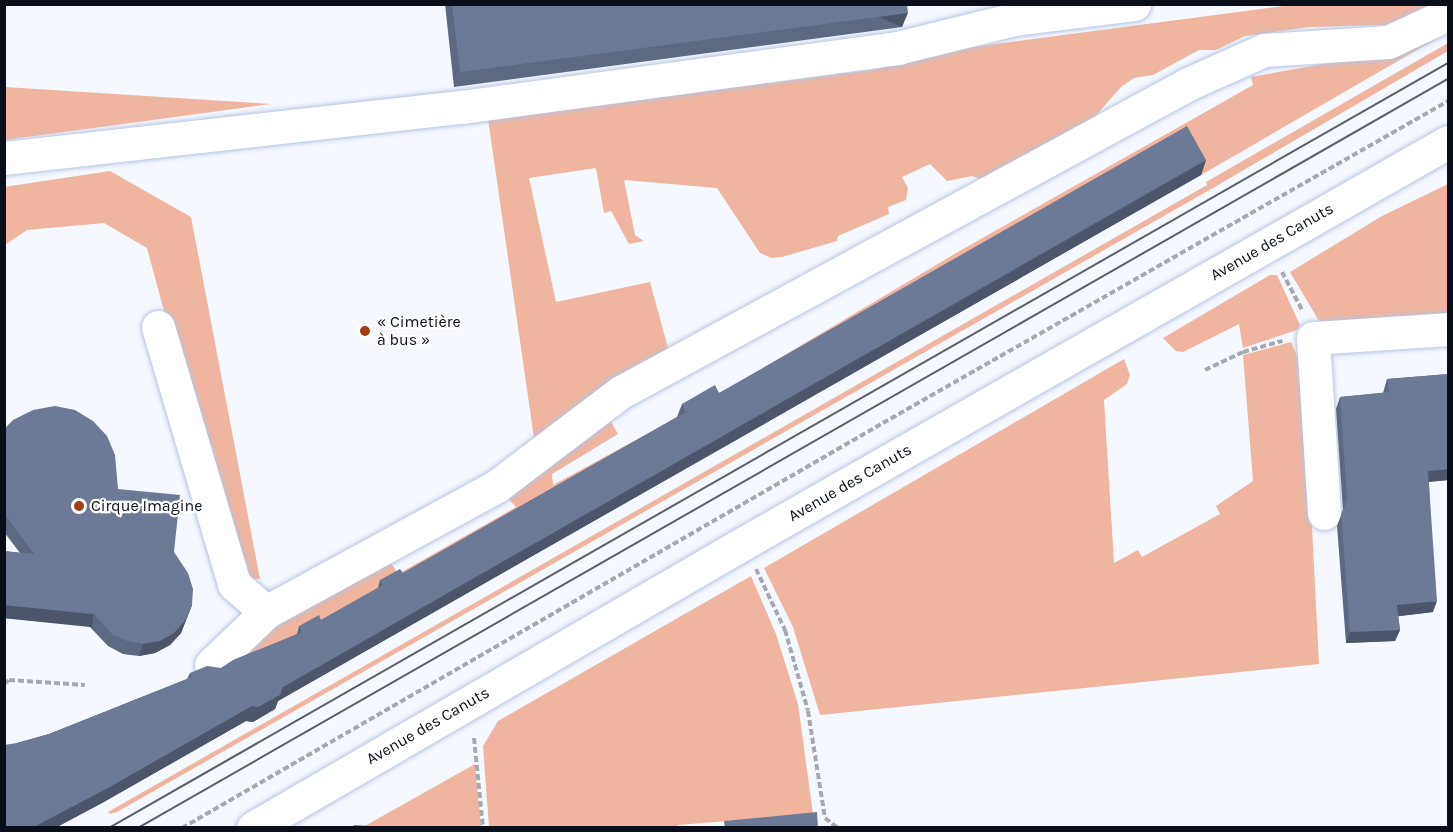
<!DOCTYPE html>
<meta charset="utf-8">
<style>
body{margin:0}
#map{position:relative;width:1453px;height:832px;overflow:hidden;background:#f5f8fe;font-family:Karla,sans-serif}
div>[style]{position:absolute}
.green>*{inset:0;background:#efb5a0}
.path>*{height:4px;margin-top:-2px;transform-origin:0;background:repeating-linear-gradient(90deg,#a5a9b0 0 6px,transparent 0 9px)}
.roads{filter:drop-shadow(0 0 2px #b5c4e3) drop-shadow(0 0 2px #b5c4e3)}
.minor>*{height:33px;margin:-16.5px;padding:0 16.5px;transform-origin:16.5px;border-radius:16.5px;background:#fff}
.tram>*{height:1.5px;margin:-0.75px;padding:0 0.75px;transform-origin:0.75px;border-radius:0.75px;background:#5a5f67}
.wall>*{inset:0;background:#5d6981}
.shaded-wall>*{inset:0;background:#4c5569;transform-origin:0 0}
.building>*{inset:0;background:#6c7a96}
.dots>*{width:16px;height:16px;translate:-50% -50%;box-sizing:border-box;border:3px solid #fff;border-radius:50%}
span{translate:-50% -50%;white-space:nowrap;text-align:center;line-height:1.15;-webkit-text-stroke:4.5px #fff;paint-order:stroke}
.street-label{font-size:16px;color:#090e18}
.poi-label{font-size:16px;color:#090e18}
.left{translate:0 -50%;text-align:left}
.frame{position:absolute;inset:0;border:6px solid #090e18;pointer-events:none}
</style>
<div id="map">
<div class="green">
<div style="clip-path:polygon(1291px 5px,1438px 5px,1387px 25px,1309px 27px,1245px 36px,1216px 50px,1199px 50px,1153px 75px,1134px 78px,1121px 87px,1092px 120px,982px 180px,972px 176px,947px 181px,930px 164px,902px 177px,908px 188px,906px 200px,888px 207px,889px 214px,838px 236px,837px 241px,782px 257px,771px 258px,760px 253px,717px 188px,624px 180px,635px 235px,644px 241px,629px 244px,611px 211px,604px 213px,596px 168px,529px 178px,556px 302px,650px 282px,668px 348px,535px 445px,488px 119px,879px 69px,912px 55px)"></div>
<div style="clip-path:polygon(1448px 32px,1201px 175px,709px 400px,963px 249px,1253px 85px,1251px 77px,1400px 50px)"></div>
<div style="clip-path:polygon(1448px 43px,1448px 51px,1213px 188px,117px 812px,110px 814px,108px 812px,1207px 185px,1206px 182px)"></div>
<div style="clip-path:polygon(5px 87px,271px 104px,5px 140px)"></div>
<div style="clip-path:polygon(110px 171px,191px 217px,260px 579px,250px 579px,240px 570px,174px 348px,147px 248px,104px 223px,27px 230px,5px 245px,4px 187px)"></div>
<div style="clip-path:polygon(1448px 184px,1448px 317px,1322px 326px,1290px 272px,1382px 216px)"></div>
<div style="clip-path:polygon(1270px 275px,1277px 275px,1300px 325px,1297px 330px,1243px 348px,1239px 324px,1183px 352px,1176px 351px,1163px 338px)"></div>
<div style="clip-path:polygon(1291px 342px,1304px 371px,1319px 664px,820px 715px,793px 627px,764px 568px,1124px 359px,1130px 375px,1127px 384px,1104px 400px,1114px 563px,1138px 550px,1142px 557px,1220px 514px,1216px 506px,1253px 481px,1243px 355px)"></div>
<div style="clip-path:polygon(606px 413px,618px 434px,552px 474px,553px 485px,676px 418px,294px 641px,221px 665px,242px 643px,388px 558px,398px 574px,516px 507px,504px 494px)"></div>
<div style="clip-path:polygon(751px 576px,776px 634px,798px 704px,813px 814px,678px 825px,678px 828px,489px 827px,483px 746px,498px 721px)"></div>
<div style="clip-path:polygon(475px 764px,481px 827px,363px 827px)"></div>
</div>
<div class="path">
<div style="left:1282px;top:272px;width:43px;rotate:62.2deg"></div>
<div style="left:1205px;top:370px;width:42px;rotate:-25.3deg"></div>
<div style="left:1243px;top:352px;width:41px;rotate:-15.8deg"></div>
<div style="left:756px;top:569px;width:68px;rotate:64.6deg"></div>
<div style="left:785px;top:630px;width:84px;rotate:74.1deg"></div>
<div style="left:808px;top:711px;width:108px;rotate:81deg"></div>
<div style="left:825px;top:818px;width:16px;rotate:38deg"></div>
<div style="left:4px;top:684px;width:6px;rotate:-39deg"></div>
<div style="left:9px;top:680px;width:76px;rotate:3.8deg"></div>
<div style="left:474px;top:738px;width:90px;rotate:84.3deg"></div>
<div style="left:182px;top:828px;width:810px;rotate:-30.02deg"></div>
<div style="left:883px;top:423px;width:650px;rotate:-29.68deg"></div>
</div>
<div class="roads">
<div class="minor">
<div style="left:4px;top:158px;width:461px;rotate:-6.4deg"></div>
<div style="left:462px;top:107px;width:439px;rotate:-7.7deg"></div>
<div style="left:897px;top:48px;width:121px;rotate:-13.9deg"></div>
<div style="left:1014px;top:19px;width:121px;rotate:-7.1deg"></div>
<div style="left:158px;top:327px;width:268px;rotate:73.5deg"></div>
<div style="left:234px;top:584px;width:43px;rotate:41.2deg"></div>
<div style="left:1324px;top:513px;width:175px;rotate:-93.6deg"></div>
<div style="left:1313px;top:338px;width:135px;rotate:-3.8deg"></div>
<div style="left:211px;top:665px;width:76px;rotate:-43.9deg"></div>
<div style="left:266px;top:612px;width:263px;rotate:-28.6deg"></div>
<div style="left:497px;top:486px;width:156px;rotate:-37.2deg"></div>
<div style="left:621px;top:392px;width:645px;rotate:-28.51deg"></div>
<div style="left:1188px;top:84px;width:83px;rotate:-24.1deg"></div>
<div style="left:1264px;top:50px;width:124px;rotate:-3.7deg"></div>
<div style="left:1388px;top:42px;width:66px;rotate:-25deg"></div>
<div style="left:253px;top:828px;width:568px;rotate:-30.13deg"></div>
<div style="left:744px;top:543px;width:810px;rotate:-29.67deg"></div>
</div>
</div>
<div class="tram">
<div style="left:109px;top:828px;width:1542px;rotate:-29.74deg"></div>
<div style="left:138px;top:828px;width:1509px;rotate:-29.76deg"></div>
</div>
<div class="wall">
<div style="clip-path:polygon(445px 4px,907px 4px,902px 27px,454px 87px)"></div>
<div style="clip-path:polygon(1206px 160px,1201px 175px,278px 701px,275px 709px,253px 722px,246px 721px,102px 803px,55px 828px,4px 828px,17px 743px,49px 734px,187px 679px,190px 673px,221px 668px,297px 634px,299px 626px,321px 620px,378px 588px,380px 580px,403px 573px,677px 417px,682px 404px,719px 393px)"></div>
<div style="clip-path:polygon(1449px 374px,1449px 480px,1429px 482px,1433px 612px,1398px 616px,1400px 630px,1395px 641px,1346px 643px,1337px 526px,1343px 510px,1336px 409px,1340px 397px,1383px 393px,1387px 379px)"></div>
<div style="clip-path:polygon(4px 429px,118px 489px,174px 552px,192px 605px,181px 633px,170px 645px,155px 653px,139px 656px,123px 654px,108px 646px,89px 626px,4px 618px,4px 551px,20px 553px,4px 532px)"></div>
</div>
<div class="shaded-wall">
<div style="left:908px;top:13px;width:15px;height:452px;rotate:113deg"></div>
<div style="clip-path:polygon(1206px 160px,1201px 175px,278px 701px,275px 709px,253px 722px,246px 721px,102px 803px,55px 828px,32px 828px,283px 687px)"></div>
<div style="clip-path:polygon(1449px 469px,1449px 480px,1424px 482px,1428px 471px)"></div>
<div style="clip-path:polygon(1437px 601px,1433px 612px,1393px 617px,1397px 605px)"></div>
<div style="left:4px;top:605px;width:90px;height:13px;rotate:6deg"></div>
<div style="clip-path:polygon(192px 605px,181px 633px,170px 645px,155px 653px,139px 656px,143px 644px)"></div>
<div style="clip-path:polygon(1400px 630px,1395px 641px,1346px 643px,1350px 632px)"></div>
</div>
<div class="building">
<div style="clip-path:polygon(452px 4px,907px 4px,908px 13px,460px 72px)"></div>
<div style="clip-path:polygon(1187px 126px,1206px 160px,283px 687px,280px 695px,258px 707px,252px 706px,108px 788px,32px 828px,4px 828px,4px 745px,17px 743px,49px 734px,192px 677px,190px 673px,207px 666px,221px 668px,233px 660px,302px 632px,299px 626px,319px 615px,321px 620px,383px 585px,380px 580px,400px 569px,403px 573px,686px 412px,682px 404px,715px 385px,719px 393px)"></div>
<div style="clip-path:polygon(1449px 374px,1449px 469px,1428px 471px,1437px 601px,1397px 605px,1400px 630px,1350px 632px,1341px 514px,1347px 500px,1340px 397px,1389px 392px,1387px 379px)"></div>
<div style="clip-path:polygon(55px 406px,75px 410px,93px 421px,107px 436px,115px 455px,118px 489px,180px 495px,174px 552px,188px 573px,193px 589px,192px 605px,185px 621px,174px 633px,160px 641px,143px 644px,127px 641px,112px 634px,94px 614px,4px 605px,4px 551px,34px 554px,4px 513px,4px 429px,13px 420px,33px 410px)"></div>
<div style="clip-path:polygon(817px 812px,818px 828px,725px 828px,724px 821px)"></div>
<div style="clip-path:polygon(354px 825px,370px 826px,372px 828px,351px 828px)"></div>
</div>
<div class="dots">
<div style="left:365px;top:331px;background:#a23d0f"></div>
<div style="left:79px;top:506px;background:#a23d0f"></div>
</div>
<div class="street-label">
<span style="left:1272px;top:242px;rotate:-30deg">Avenue des Canuts</span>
<span style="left:850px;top:483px;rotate:-30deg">Avenue des Canuts</span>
<span style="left:428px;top:726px;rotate:-30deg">Avenue des Canuts</span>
</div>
<div class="poi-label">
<span class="left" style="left:377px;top:331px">« Cimetière<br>à bus »</span>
<span class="left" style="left:91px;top:506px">Cirque Imagine</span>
</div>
<div class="frame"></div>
</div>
